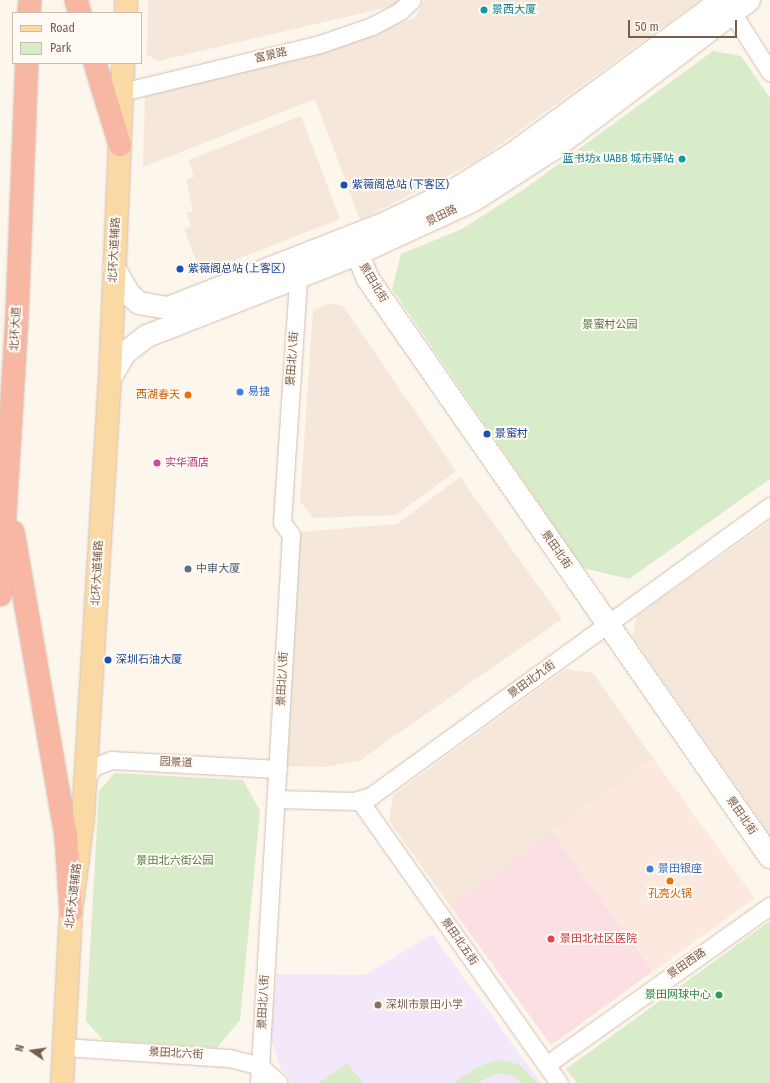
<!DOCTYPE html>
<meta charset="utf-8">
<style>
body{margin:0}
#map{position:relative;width:770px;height:1083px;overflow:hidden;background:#fdf6ec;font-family:"Fira Sans Condensed","Noto Sans SC",sans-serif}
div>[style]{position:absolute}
.residential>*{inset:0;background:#f5e8da}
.commercial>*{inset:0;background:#fde8e0;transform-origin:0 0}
.education>*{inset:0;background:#f3e8fa}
.medical>*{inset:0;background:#fbdfe3;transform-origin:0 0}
.green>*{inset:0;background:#d8ecc9}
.roads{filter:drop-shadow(0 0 1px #d1beb0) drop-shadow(0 0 1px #d1beb0)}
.street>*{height:17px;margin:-8.5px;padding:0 8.5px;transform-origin:8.5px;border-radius:8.5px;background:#fff}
.secondary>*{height:22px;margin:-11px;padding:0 11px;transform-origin:11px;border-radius:11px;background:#fff}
.primary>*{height:22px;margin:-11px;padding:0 11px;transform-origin:11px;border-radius:11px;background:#fbd9a5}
.highway>*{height:22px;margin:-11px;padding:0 11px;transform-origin:11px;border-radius:11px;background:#f7b7a3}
.dots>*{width:11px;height:11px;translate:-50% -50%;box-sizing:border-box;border:2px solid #fffaf3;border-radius:50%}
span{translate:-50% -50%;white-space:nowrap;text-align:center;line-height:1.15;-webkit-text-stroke:4px #fffaf3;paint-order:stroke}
.culture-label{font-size:11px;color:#0d838f}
.left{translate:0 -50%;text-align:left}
.right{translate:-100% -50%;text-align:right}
.street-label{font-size:11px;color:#7a5c4d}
.transit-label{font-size:11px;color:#164399}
.park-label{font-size:11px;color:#537a41}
.shop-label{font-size:11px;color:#366cbe}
.food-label{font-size:11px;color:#c56008}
.hotel-label{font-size:11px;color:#b23c85}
.service-label{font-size:11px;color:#4e5e75}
.health-label{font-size:11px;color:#be3a42}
.leisure-label{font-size:11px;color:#27864d}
.education-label{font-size:11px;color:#785e54}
.legend{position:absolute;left:12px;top:12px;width:130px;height:52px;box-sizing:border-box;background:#fffaf3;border:1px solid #cabbb1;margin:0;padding:5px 7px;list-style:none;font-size:12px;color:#7a5c4d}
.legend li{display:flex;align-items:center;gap:8px;height:20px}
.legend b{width:20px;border:1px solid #cabbb1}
.north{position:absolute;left:12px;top:1031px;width:40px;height:40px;-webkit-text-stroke:3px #fffaf3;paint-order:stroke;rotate:283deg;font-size:11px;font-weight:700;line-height:16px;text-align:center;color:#7a5c4d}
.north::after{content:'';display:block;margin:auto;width:14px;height:18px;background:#7a5c4d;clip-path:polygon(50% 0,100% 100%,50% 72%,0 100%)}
.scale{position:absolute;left:628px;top:20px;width:109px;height:18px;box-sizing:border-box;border:2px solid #7a5c4d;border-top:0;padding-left:5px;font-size:12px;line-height:14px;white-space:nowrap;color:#7a5c4d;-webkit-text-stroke:3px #fffaf3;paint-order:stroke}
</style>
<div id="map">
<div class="residential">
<div style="clip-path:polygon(148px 0,400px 0,397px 5px,158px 61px,147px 55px)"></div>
<div style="clip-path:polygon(424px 0,700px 0,479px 160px,360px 220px,315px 99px,143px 167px,145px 94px,318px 52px,415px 18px)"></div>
<div style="clip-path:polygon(301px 116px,340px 219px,201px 273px,184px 229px,191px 226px,186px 213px,193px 211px,186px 180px,194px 177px,188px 160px)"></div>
<div style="clip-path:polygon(331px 303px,343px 306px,456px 471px,396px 515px,313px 518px,300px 501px,313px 310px)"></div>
<div style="clip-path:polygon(460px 477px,562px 619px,359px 761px,326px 767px,283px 766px,299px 532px,397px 524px)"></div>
<div style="clip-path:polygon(770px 521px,770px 835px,632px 636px,637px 616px)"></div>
<div style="clip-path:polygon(566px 669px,593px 673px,653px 758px,450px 906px,389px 821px,393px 795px)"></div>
</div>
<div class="commercial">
<div style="left:653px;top:758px;width:173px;height:125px;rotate:54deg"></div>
</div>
<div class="education">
<div style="clip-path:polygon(432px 934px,541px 1083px,292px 1083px,280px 1067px,270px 1035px,277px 974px,365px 975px)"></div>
</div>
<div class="medical">
<div style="left:552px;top:832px;width:172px;height:126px;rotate:54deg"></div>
</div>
<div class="green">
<div style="clip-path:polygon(713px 51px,741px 56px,770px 98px,770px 479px,629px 579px,583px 568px,392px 289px,401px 254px,462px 229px,523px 190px)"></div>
<div style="clip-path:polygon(115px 773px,243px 780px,260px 811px,240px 1020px,217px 1048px,103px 1040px,86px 1021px,99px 791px)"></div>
<div style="clip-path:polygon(770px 921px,770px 1083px,577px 1083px,566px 1069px)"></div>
<div style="clip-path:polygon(497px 1060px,519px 1064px,538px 1083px,522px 1083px,513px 1076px,498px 1073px,477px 1083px,454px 1083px,477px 1067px)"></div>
<div style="clip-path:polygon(347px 1063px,363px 1083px,318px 1083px)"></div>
</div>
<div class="roads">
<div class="street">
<div style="left:726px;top:3px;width:82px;rotate:57.5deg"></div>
<div style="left:122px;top:92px;width:204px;rotate:-13.6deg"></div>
<div style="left:320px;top:44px;width:55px;rotate:-19.1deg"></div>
<div style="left:372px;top:26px;width:32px;rotate:-28deg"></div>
<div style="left:400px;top:11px;width:16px;rotate:-43deg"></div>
<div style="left:85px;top:781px;width:16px;rotate:-60deg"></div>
<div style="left:93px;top:767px;width:19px;rotate:-21deg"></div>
<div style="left:111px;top:760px;width:167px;rotate:3.1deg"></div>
<div style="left:276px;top:799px;width:78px;rotate:1.5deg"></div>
<div style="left:354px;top:801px;width:18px;rotate:-16deg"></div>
<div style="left:371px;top:796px;width:493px;rotate:-36deg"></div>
<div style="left:360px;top:801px;width:345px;rotate:54.8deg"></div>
<div style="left:64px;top:1047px;width:165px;rotate:3.8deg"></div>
<div style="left:229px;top:1058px;width:32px;rotate:14deg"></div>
<div style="left:260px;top:1066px;width:25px;rotate:42deg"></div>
<div style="left:546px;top:1065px;width:275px;rotate:-35.4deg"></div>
<div style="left:259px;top:1083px;width:549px;rotate:-86.66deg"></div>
<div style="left:291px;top:535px;width:16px;rotate:-125deg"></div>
<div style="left:282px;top:522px;width:245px;rotate:-86.2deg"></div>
</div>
<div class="secondary">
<div style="left:351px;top:238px;width:44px;rotate:67.5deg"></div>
<div style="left:368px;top:279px;width:704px;rotate:55.18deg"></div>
<div style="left:114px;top:268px;width:30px;rotate:60deg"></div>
<div style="left:129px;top:294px;width:13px;rotate:42deg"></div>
<div style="left:139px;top:303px;width:29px;rotate:10deg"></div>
<div style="left:168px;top:308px;width:234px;rotate:-21.3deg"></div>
<div style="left:386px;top:223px;width:76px;rotate:-25.9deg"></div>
<div style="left:454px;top:190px;width:67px;rotate:-31.6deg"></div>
<div style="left:511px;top:155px;width:262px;rotate:-36.3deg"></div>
<div style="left:110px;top:378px;width:29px;rotate:-59deg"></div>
<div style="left:125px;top:353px;width:28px;rotate:-38deg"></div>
<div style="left:147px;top:336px;width:225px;rotate:-21.3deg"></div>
<div style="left:357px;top:254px;width:129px;rotate:-24.8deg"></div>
<div style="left:474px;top:200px;width:94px;rotate:-32.8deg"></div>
<div style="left:553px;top:149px;width:246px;rotate:-37.2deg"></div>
</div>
<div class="primary">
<div style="left:126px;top:13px;width:13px;rotate:-90deg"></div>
<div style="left:62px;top:1083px;width:171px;rotate:-87deg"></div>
<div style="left:71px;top:912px;width:95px;rotate:-82.7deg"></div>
<div style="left:83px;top:818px;width:441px;rotate:-86.5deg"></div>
<div style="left:110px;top:378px;width:315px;rotate:-87.6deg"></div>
</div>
<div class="highway">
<div style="left:76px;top:0;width:14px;rotate:73deg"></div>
<div style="left:29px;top:13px;width:13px;rotate:-86deg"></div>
<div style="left:95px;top:63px;width:86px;rotate:73deg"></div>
<div style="left:13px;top:532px;width:308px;rotate:80.1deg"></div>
<div style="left:66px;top:835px;width:77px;rotate:86.3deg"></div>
<div style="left:0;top:595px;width:278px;rotate:-86.5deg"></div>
<div style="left:17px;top:318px;width:255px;rotate:-87.8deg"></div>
</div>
</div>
<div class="dots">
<div style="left:484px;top:10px;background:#0f9aa8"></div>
<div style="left:682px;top:159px;background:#0f9aa8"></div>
<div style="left:344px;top:185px;background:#1a4fb4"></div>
<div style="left:180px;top:269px;background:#1a4fb4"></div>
<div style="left:240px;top:392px;background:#3f7fe0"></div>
<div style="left:188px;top:395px;background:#e8710a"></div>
<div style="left:487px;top:434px;background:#1a4fb4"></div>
<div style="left:157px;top:463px;background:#d1479c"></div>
<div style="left:188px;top:569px;background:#5c6f8a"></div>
<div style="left:108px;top:660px;background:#1a4fb4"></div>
<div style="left:650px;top:869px;background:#3f7fe0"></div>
<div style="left:670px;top:881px;background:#e8710a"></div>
<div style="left:551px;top:939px;background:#e0444e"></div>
<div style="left:719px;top:995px;background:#2e9e5b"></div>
<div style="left:378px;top:1005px;background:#8d6e63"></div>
</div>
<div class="culture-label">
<span class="left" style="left:492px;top:10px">景西大厦</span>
<span class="right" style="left:674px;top:159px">蓝书坊x UABB 城市驿站</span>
</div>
<div class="street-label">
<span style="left:271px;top:56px;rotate:-13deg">富景路</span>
<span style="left:442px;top:216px;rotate:-26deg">景田路</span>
<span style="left:115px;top:250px;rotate:-87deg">北环大道辅路</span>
<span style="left:373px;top:283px;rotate:59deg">景田北街</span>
<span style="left:16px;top:329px;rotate:-87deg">北环大道</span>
<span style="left:293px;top:359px;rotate:-86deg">景田北八街</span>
<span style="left:556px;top:550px;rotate:55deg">景田北街</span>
<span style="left:98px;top:573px;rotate:-87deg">北环大道辅路</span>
<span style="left:283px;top:679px;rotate:-87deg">景田北八街</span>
<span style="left:532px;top:680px;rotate:-36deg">景田北九街</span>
<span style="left:176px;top:763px;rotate:3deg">园景道</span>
<span style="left:741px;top:816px;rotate:55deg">景田北街</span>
<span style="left:74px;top:896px;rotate:-83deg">北环大道辅路</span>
<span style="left:459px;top:942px;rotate:55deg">景田北五街</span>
<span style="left:687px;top:964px;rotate:-35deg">景田西路</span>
<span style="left:264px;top:1002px;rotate:-87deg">景田北八街</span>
<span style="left:176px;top:1054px;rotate:3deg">景田北六街</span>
</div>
<div class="transit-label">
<span class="left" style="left:352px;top:185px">紫薇阁总站 (下客区)</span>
<span class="left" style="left:188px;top:269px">紫薇阁总站 (上客区)</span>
<span class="left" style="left:495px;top:434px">景蜜村</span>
<span class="left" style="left:116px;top:660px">深圳石油大厦</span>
</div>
<div class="park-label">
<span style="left:610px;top:325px">景蜜村公园</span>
<span style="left:175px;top:861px">景田北六街公园</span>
</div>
<div class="shop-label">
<span class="left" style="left:248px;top:392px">易捷</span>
<span class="left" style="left:658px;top:869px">景田银座</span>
</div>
<div class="food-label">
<span class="right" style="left:180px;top:395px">西湖春天</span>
<span style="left:670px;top:894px">孔亮火锅</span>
</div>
<div class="hotel-label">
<span class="left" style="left:165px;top:463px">实华酒店</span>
</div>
<div class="service-label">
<span class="left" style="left:196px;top:569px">中审大厦</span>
</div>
<div class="health-label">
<span class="left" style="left:560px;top:939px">景田北社区医院</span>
</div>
<div class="leisure-label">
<span class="right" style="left:711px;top:995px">景田网球中心</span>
</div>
<div class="education-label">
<span class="left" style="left:386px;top:1005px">深圳市景田小学</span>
</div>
<ul class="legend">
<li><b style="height:5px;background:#fbd9a5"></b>Road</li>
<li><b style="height:11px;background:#d8ecc9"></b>Park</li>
</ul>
<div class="north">N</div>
<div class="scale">50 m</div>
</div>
